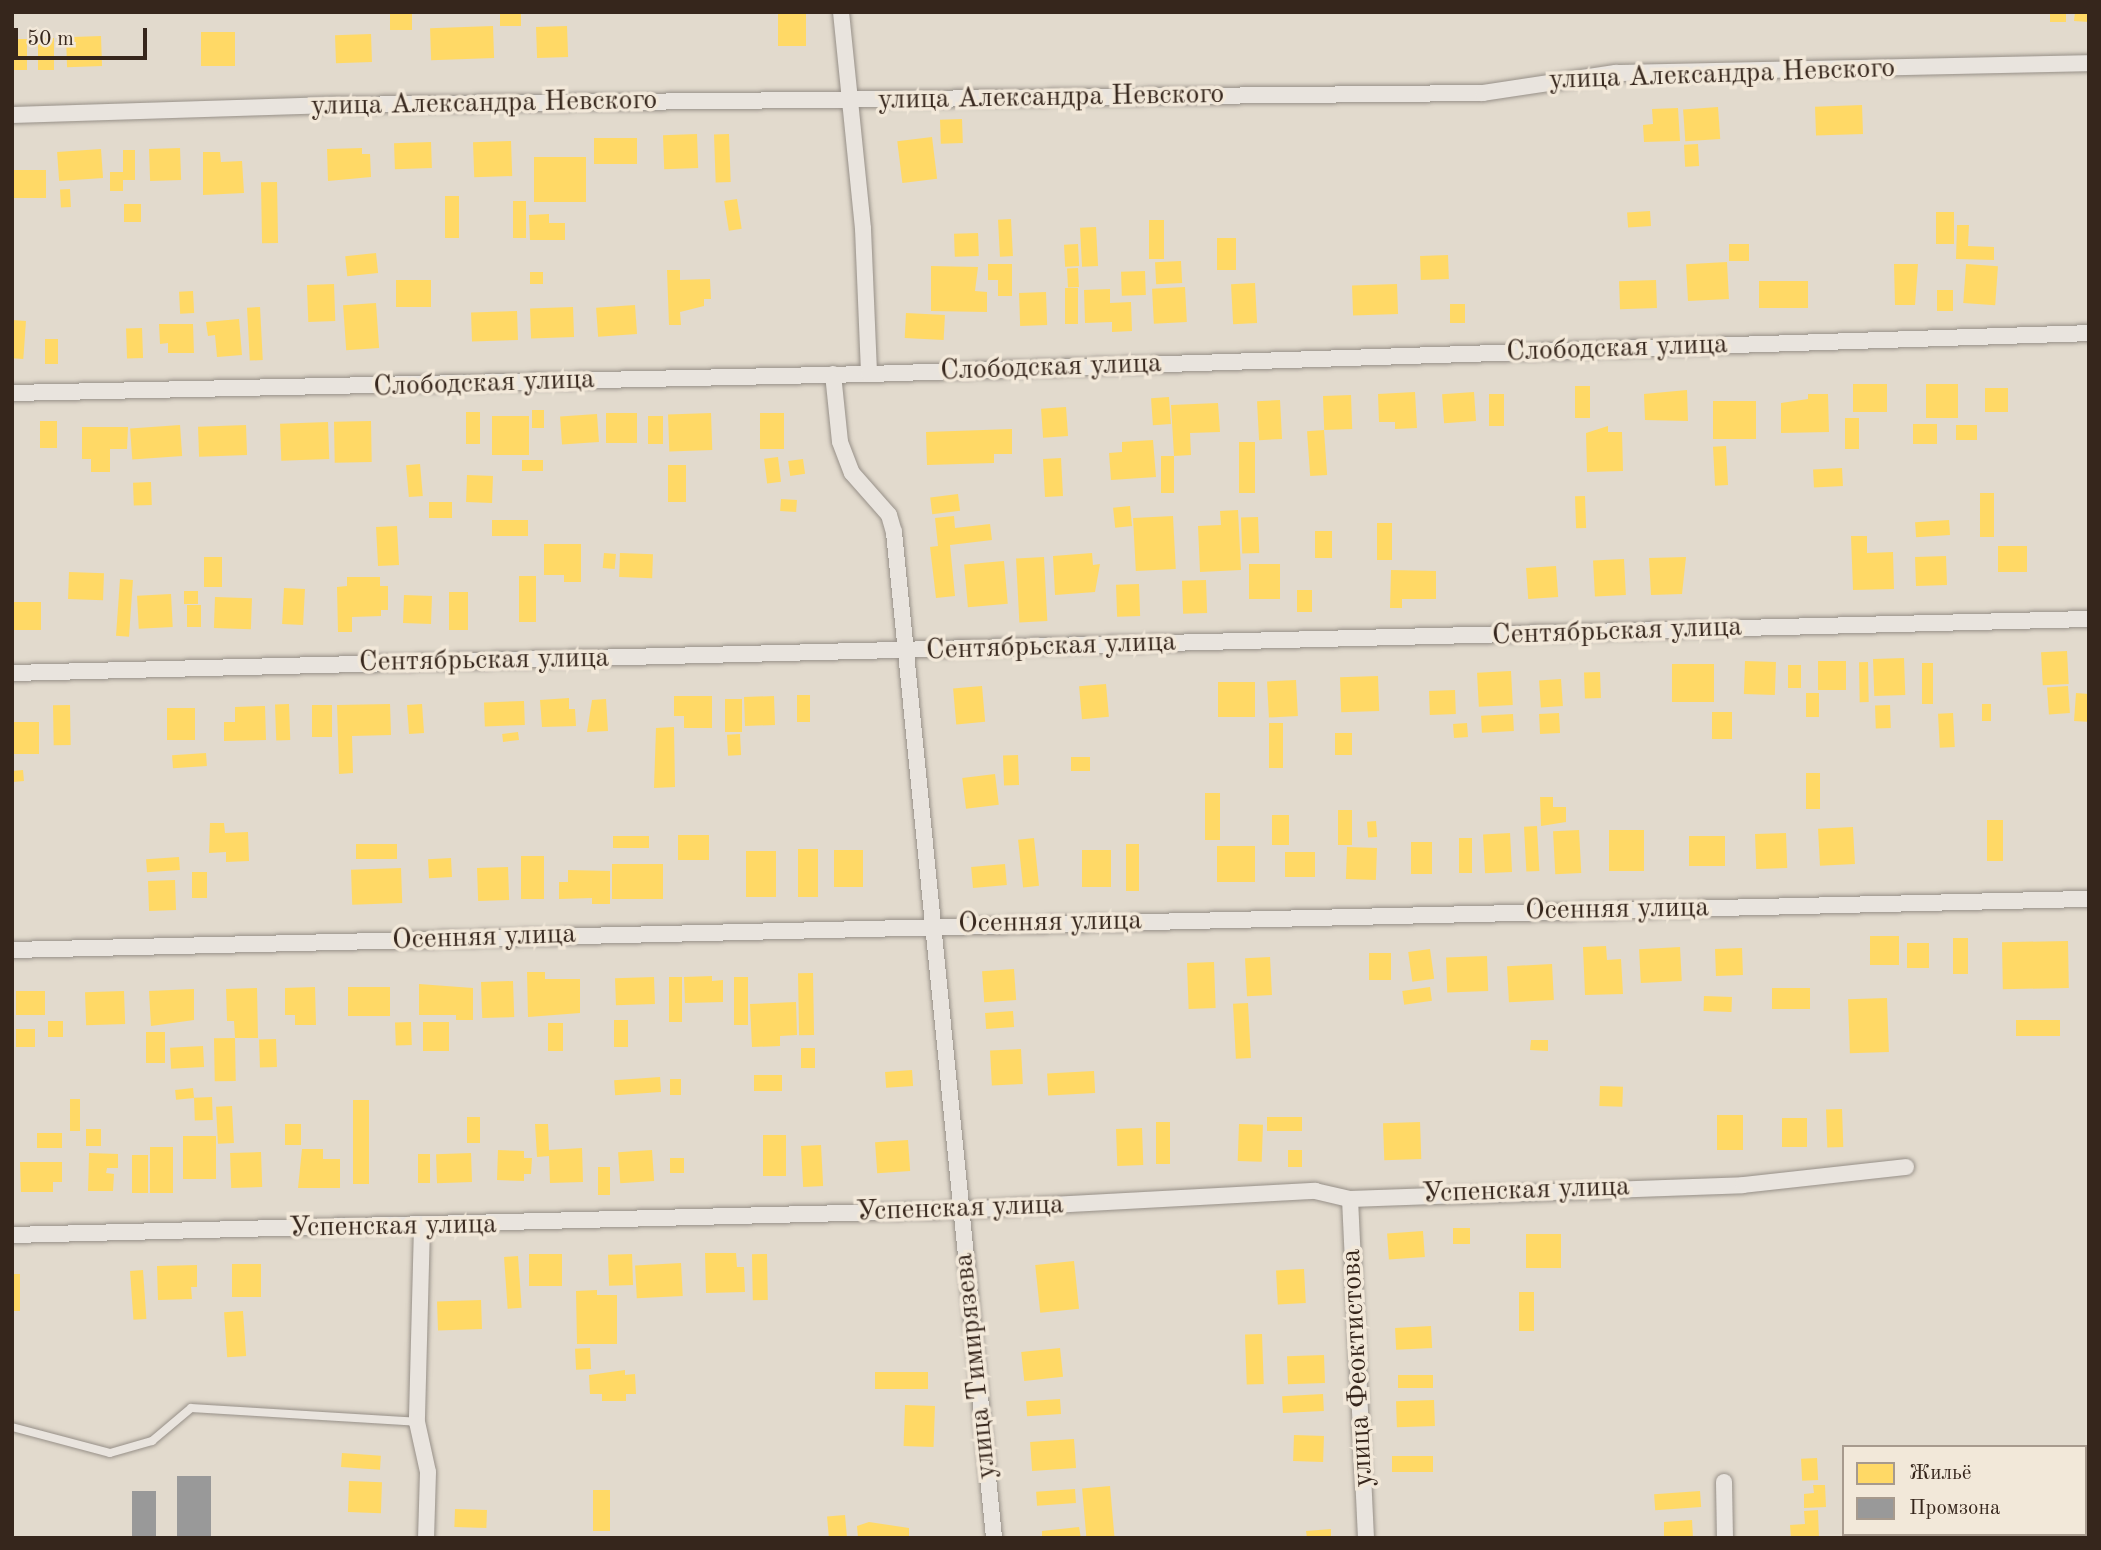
<!DOCTYPE html>
<meta charset="utf-8">
<style>
body{margin:0}
#map{position:relative;width:2101px;height:1550px;overflow:hidden;background:#e2dacd;font-family:"Old Standard TT",serif}
div>[style]{position:absolute}
.homes>*{inset:0;background:#ffd966;transform-origin:0 0}
.industry>*{inset:0;background:#999;transform-origin:0 0}
.roads{filter:drop-shadow(0 0 2px #979088) drop-shadow(0 0 2px #979088)}
.service>*{height:8px;margin:-4px;padding:0 4px;transform-origin:4px;border-radius:4px;background:#e9e4de}
.minor>*{height:16px;margin:-8px;padding:0 8px;transform-origin:8px;border-radius:8px;background:#e9e4de}
span{translate:-50% -50%;white-space:nowrap;text-align:center;line-height:1.15;-webkit-text-stroke:7px #f2e8d9;paint-order:stroke}
.street-label{font-size:28px;color:#36261c}
.frame{position:absolute;inset:0;border:14px solid #36261c;pointer-events:none}
.legend{position:absolute;left:1842px;top:1445px;width:245px;height:91px;box-sizing:border-box;background:#f2e8d9;border:2px solid #a79a8d;margin:0;padding:9px 12px;list-style:none;font-size:21px;color:#36261c}
.legend li{display:flex;align-items:center;gap:14px;height:35px}
.legend b{width:35px;border:2px solid #a79a8d}
.scale{position:absolute;left:14px;top:28px;width:133px;height:32px;box-sizing:border-box;border:4px solid #36261c;border-top:0;padding-left:9px;font-size:21px;line-height:24px;white-space:nowrap;color:#36261c;-webkit-text-stroke:5px #f2e8d9;paint-order:stroke}
</style>
<div id="map">
<div class="homes">
<div style="left:390px;top:12px;width:22px;height:18px"></div>
<div style="left:500px;top:12px;width:21px;height:14px"></div>
<div style="left:778px;top:12px;width:28px;height:34px"></div>
<div style="left:2050px;top:12px;width:16px;height:10px"></div>
<div style="clip-path:polygon(2075px 12px,2089px 12px,2089px 22px,2074px 21px)"></div>
<div style="left:493px;top:26px;width:32px;height:63px;rotate:88deg"></div>
<div style="left:567px;top:26px;width:31px;height:31px;rotate:88deg"></div>
<div style="left:201px;top:32px;width:34px;height:34px"></div>
<div style="left:371px;top:34px;width:28px;height:36px;rotate:88deg"></div>
<div style="left:101px;top:36px;width:30px;height:35px;rotate:88deg"></div>
<div style="left:38px;top:38px;width:16px;height:32px"></div>
<div style="left:12px;top:39px;width:15px;height:31px"></div>
<div style="left:1862px;top:105px;width:29px;height:47px;rotate:88deg"></div>
<div style="left:1718px;top:107px;width:32px;height:35px;rotate:86deg"></div>
<div style="clip-path:polygon(1678px 108px,1680px 141px,1644px 142px,1643px 125px,1653px 124px,1652px 109px)"></div>
<div style="left:962px;top:119px;width:24px;height:22px;rotate:88deg"></div>
<div style="left:697px;top:134px;width:34px;height:34px;rotate:88deg"></div>
<div style="left:729px;top:134px;width:48px;height:15px;rotate:88deg"></div>
<div style="left:932px;top:137px;width:42px;height:35px;rotate:83deg"></div>
<div style="left:594px;top:138px;width:43px;height:26px"></div>
<div style="left:511px;top:141px;width:35px;height:38px;rotate:88deg"></div>
<div style="left:431px;top:142px;width:26px;height:37px;rotate:88deg"></div>
<div style="left:1698px;top:144px;width:22px;height:14px;rotate:87deg"></div>
<div style="left:180px;top:148px;width:32px;height:31px;rotate:88deg"></div>
<div style="clip-path:polygon(362px 148px,362px 154px,370px 154px,371px 177px,328px 181px,327px 149px)"></div>
<div style="left:101px;top:149px;width:29px;height:44px;rotate:86deg"></div>
<div style="left:123px;top:150px;width:12px;height:30px"></div>
<div style="clip-path:polygon(203px 152px,220px 152px,221px 162px,242px 161px,244px 193px,203px 195px)"></div>
<div style="left:534px;top:157px;width:52px;height:45px"></div>
<div style="left:12px;top:170px;width:34px;height:28px"></div>
<div style="left:110px;top:172px;width:13px;height:19px"></div>
<div style="left:277px;top:182px;width:61px;height:16px;rotate:89deg"></div>
<div style="left:70px;top:189px;width:18px;height:10px;rotate:87deg"></div>
<div style="left:445px;top:196px;width:14px;height:42px"></div>
<div style="left:737px;top:199px;width:30px;height:13px;rotate:81deg"></div>
<div style="left:513px;top:201px;width:13px;height:37px"></div>
<div style="left:124px;top:204px;width:17px;height:18px"></div>
<div style="left:1650px;top:211px;width:15px;height:23px;rotate:86deg"></div>
<div style="left:1936px;top:212px;width:18px;height:32px"></div>
<div style="clip-path:polygon(549px 214px,549px 223px,565px 223px,565px 240px,530px 240px,529px 215px)"></div>
<div style="left:1011px;top:219px;width:37px;height:13px;rotate:87deg"></div>
<div style="left:1149px;top:220px;width:15px;height:39px"></div>
<div style="clip-path:polygon(1957px 225px,1969px 225px,1968px 246px,1994px 247px,1994px 260px,1956px 259px)"></div>
<div style="left:1096px;top:227px;width:39px;height:16px;rotate:87deg"></div>
<div style="left:978px;top:233px;width:23px;height:24px;rotate:88deg"></div>
<div style="left:1217px;top:238px;width:19px;height:32px"></div>
<div style="left:1078px;top:244px;width:22px;height:14px;rotate:87deg"></div>
<div style="left:1749px;top:244px;width:17px;height:20px;rotate:90deg"></div>
<div style="left:376px;top:253px;width:20px;height:31px;rotate:84deg"></div>
<div style="left:1448px;top:255px;width:24px;height:28px;rotate:88deg"></div>
<div style="left:1181px;top:261px;width:22px;height:26px;rotate:87deg"></div>
<div style="left:1727px;top:262px;width:37px;height:41px;rotate:87deg"></div>
<div style="clip-path:polygon(988px 264px,1012px 264px,1012px 296px,998px 296px,998px 280px,988px 280px)"></div>
<div style="clip-path:polygon(1894px 264px,1918px 264px,1915px 305px,1895px 305px)"></div>
<div style="left:1966px;top:264px;width:32px;height:39px;rotate:4deg"></div>
<div style="clip-path:polygon(931px 266px,978px 267px,975px 291px,987px 292px,987px 312px,931px 311px)"></div>
<div style="left:1078px;top:268px;width:19px;height:11px;rotate:87deg"></div>
<div style="clip-path:polygon(667px 270px,680px 270px,680px 280px,710px 279px,711px 299px,704px 299px,704px 306px,680px 312px,681px 325px,669px 325px)"></div>
<div style="left:1145px;top:271px;width:24px;height:24px;rotate:88deg"></div>
<div style="left:530px;top:272px;width:13px;height:12px"></div>
<div style="left:396px;top:280px;width:35px;height:27px"></div>
<div style="left:1656px;top:280px;width:28px;height:37px;rotate:88deg"></div>
<div style="left:1759px;top:281px;width:49px;height:27px"></div>
<div style="left:1255px;top:283px;width:40px;height:24px;rotate:87deg"></div>
<div style="left:334px;top:284px;width:37px;height:27px;rotate:88deg"></div>
<div style="left:1397px;top:284px;width:30px;height:45px;rotate:88deg"></div>
<div style="left:1185px;top:287px;width:35px;height:33px;rotate:87deg"></div>
<div style="left:1065px;top:288px;width:13px;height:36px"></div>
<div style="clip-path:polygon(1110px 289px,1110px 303px,1131px 302px,1132px 331px,1112px 332px,1112px 322px,1085px 323px,1084px 290px)"></div>
<div style="left:1937px;top:290px;width:16px;height:21px"></div>
<div style="left:193px;top:291px;width:22px;height:14px;rotate:87deg"></div>
<div style="left:1046px;top:292px;width:33px;height:27px;rotate:88deg"></div>
<div style="left:376px;top:303px;width:45px;height:33px;rotate:86deg"></div>
<div style="left:1450px;top:304px;width:15px;height:19px"></div>
<div style="left:635px;top:305px;width:29px;height:39px;rotate:86deg"></div>
<div style="left:260px;top:307px;width:53px;height:13px;rotate:87deg"></div>
<div style="left:573px;top:307px;width:30px;height:43px;rotate:88deg"></div>
<div style="left:517px;top:311px;width:29px;height:46px;rotate:88deg"></div>
<div style="left:906px;top:313px;width:39px;height:25px;rotate:3deg"></div>
<div style="clip-path:polygon(239px 319px,242px 355px,217px 357px,215px 335px,208px 336px,206px 322px)"></div>
<div style="left:12px;top:320px;width:14px;height:38px;rotate:4deg"></div>
<div style="clip-path:polygon(159px 324px,193px 324px,194px 353px,168px 353px,168px 343px,160px 344px)"></div>
<div style="left:142px;top:328px;width:30px;height:16px;rotate:88deg"></div>
<div style="left:45px;top:339px;width:13px;height:25px"></div>
<div style="left:1853px;top:384px;width:34px;height:28px"></div>
<div style="left:1926px;top:384px;width:32px;height:34px"></div>
<div style="left:1575px;top:386px;width:15px;height:32px"></div>
<div style="left:1985px;top:388px;width:23px;height:24px"></div>
<div style="clip-path:polygon(1687px 390px,1688px 421px,1645px 420px,1644px 394px)"></div>
<div style="clip-path:polygon(1415px 392px,1417px 428px,1395px 429px,1395px 422px,1379px 422px,1378px 394px)"></div>
<div style="left:1474px;top:392px;width:29px;height:32px;rotate:86deg"></div>
<div style="left:1489px;top:394px;width:15px;height:32px"></div>
<div style="clip-path:polygon(1808px 394px,1828px 394px,1829px 432px,1781px 433px,1781px 403px,1808px 399px)"></div>
<div style="left:1351px;top:395px;width:34px;height:28px;rotate:88deg"></div>
<div style="left:1169px;top:397px;width:27px;height:18px;rotate:86deg"></div>
<div style="left:1280px;top:400px;width:39px;height:23px;rotate:87deg"></div>
<div style="left:1713px;top:401px;width:43px;height:38px"></div>
<div style="clip-path:polygon(1218px 403px,1220px 432px,1190px 433px,1191px 455px,1174px 456px,1171px 405px)"></div>
<div style="left:1066px;top:407px;width:29px;height:25px;rotate:86deg"></div>
<div style="left:532px;top:410px;width:12px;height:18px"></div>
<div style="left:466px;top:412px;width:14px;height:32px"></div>
<div style="left:606px;top:413px;width:31px;height:30px"></div>
<div style="left:711px;top:413px;width:37px;height:43px;rotate:88deg"></div>
<div style="left:760px;top:413px;width:24px;height:36px"></div>
<div style="left:597px;top:414px;width:28px;height:37px;rotate:86deg"></div>
<div style="left:492px;top:416px;width:37px;height:39px"></div>
<div style="left:648px;top:416px;width:15px;height:28px"></div>
<div style="left:1845px;top:418px;width:14px;height:31px"></div>
<div style="left:40px;top:421px;width:17px;height:27px"></div>
<div style="left:371px;top:421px;width:41px;height:37px;rotate:89deg"></div>
<div style="left:328px;top:422px;width:37px;height:48px;rotate:88deg"></div>
<div style="left:1913px;top:424px;width:24px;height:20px"></div>
<div style="left:180px;top:425px;width:31px;height:50px;rotate:86deg"></div>
<div style="left:246px;top:425px;width:30px;height:48px;rotate:88deg"></div>
<div style="left:1977px;top:425px;width:15px;height:21px;rotate:90deg"></div>
<div style="clip-path:polygon(1608px 426px,1608px 432px,1622px 432px,1623px 471px,1587px 472px,1586px 433px)"></div>
<div style="clip-path:polygon(82px 427px,128px 427px,127px 449px,110px 449px,110px 472px,91px 472px,91px 459px,82px 459px)"></div>
<div style="clip-path:polygon(1012px 429px,1012px 454px,994px 454px,994px 463px,927px 465px,926px 432px)"></div>
<div style="left:1324px;top:430px;width:45px;height:17px;rotate:86deg"></div>
<div style="clip-path:polygon(1153px 440px,1156px 477px,1111px 480px,1109px 453px,1122px 452px,1122px 442px)"></div>
<div style="left:1239px;top:442px;width:16px;height:51px"></div>
<div style="left:1726px;top:446px;width:39px;height:13px;rotate:87deg"></div>
<div style="left:1161px;top:456px;width:13px;height:37px"></div>
<div style="left:778px;top:457px;width:25px;height:14px;rotate:83deg"></div>
<div style="left:1061px;top:458px;width:38px;height:18px;rotate:87deg"></div>
<div style="left:803px;top:459px;width:15px;height:15px;rotate:82deg"></div>
<div style="left:522px;top:460px;width:21px;height:11px"></div>
<div style="left:420px;top:464px;width:32px;height:14px;rotate:85deg"></div>
<div style="left:668px;top:465px;width:18px;height:37px"></div>
<div style="left:1842px;top:468px;width:18px;height:29px;rotate:87deg"></div>
<div style="left:467px;top:475px;width:26px;height:27px;rotate:2deg"></div>
<div style="left:151px;top:482px;width:23px;height:18px;rotate:88deg"></div>
<div style="left:1980px;top:493px;width:14px;height:44px"></div>
<div style="left:958px;top:494px;width:17px;height:28px;rotate:83deg"></div>
<div style="left:1585px;top:496px;width:32px;height:10px;rotate:88deg"></div>
<div style="left:781px;top:499px;width:16px;height:12px;rotate:4deg"></div>
<div style="left:429px;top:502px;width:23px;height:16px"></div>
<div style="left:1130px;top:506px;width:20px;height:17px;rotate:84deg"></div>
<div style="clip-path:polygon(1238px 510px,1241px 570px,1200px 572px,1198px 526px,1221px 525px,1220px 511px)"></div>
<div style="clip-path:polygon(954px 516px,955px 528px,990px 524px,992px 540px,950px 545px,955px 596px,936px 598px,930px 547px,938px 546px,935px 518px)"></div>
<div style="left:1173px;top:516px;width:53px;height:40px;rotate:87deg"></div>
<div style="left:1258px;top:517px;width:36px;height:17px;rotate:88deg"></div>
<div style="left:492px;top:520px;width:36px;height:16px"></div>
<div style="left:1949px;top:520px;width:15px;height:34px;rotate:86deg"></div>
<div style="left:1377px;top:523px;width:15px;height:37px"></div>
<div style="left:397px;top:526px;width:39px;height:21px;rotate:87deg"></div>
<div style="left:1315px;top:531px;width:17px;height:27px"></div>
<div style="clip-path:polygon(1851px 536px,1867px 536px,1867px 553px,1893px 552px,1894px 589px,1853px 590px)"></div>
<div style="clip-path:polygon(544px 544px,581px 544px,581px 582px,564px 582px,564px 575px,544px 575px)"></div>
<div style="left:2027px;top:546px;width:26px;height:29px;rotate:90deg"></div>
<div style="left:604px;top:553px;width:12px;height:15px;rotate:5deg"></div>
<div style="left:620px;top:553px;width:33px;height:24px;rotate:2deg"></div>
<div style="clip-path:polygon(1092px 553px,1093px 565px,1100px 564px,1095px 592px,1055px 595px,1053px 556px)"></div>
<div style="left:1946px;top:556px;width:29px;height:31px;rotate:88deg"></div>
<div style="left:204px;top:557px;width:18px;height:30px"></div>
<div style="left:1044px;top:557px;width:64px;height:28px;rotate:87deg"></div>
<div style="clip-path:polygon(1686px 557px,1682px 594px,1651px 595px,1649px 558px)"></div>
<div style="left:1624px;top:559px;width:36px;height:31px;rotate:87deg"></div>
<div style="left:1004px;top:561px;width:43px;height:40px;rotate:85deg"></div>
<div style="left:1249px;top:564px;width:31px;height:35px"></div>
<div style="left:1556px;top:566px;width:31px;height:30px;rotate:86deg"></div>
<div style="clip-path:polygon(1391px 570px,1436px 571px,1436px 599px,1402px 599px,1402px 608px,1390px 608px)"></div>
<div style="left:69px;top:572px;width:35px;height:27px;rotate:2deg"></div>
<div style="left:519px;top:576px;width:17px;height:46px"></div>
<div style="clip-path:polygon(347px 577px,380px 577px,380px 586px,388px 586px,388px 610px,381px 610px,381px 616px,352px 617px,352px 632px,338px 632px,337px 587px,347px 586px)"></div>
<div style="left:120px;top:579px;width:13px;height:57px;rotate:4deg"></div>
<div style="left:1206px;top:580px;width:33px;height:24px;rotate:88deg"></div>
<div style="left:1139px;top:584px;width:32px;height:23px;rotate:88deg"></div>
<div style="left:284px;top:588px;width:21px;height:36px;rotate:3deg"></div>
<div style="left:1297px;top:590px;width:15px;height:22px"></div>
<div style="left:198px;top:591px;width:13px;height:14px;rotate:90deg"></div>
<div style="left:449px;top:592px;width:19px;height:38px"></div>
<div style="left:171px;top:594px;width:33px;height:34px;rotate:87deg"></div>
<div style="left:404px;top:595px;width:28px;height:28px;rotate:2deg"></div>
<div style="left:215px;top:597px;width:37px;height:31px;rotate:2deg"></div>
<div style="left:12px;top:602px;width:29px;height:28px"></div>
<div style="left:201px;top:605px;width:22px;height:14px;rotate:90deg"></div>
<div style="left:2067px;top:651px;width:33px;height:26px;rotate:87deg"></div>
<div style="left:1904px;top:658px;width:37px;height:31px;rotate:88deg"></div>
<div style="left:1745px;top:661px;width:31px;height:33px;rotate:2deg"></div>
<div style="left:1818px;top:661px;width:28px;height:29px"></div>
<div style="left:1868px;top:662px;width:40px;height:9px;rotate:89deg"></div>
<div style="left:1922px;top:663px;width:11px;height:41px"></div>
<div style="left:1672px;top:664px;width:42px;height:38px"></div>
<div style="left:1788px;top:665px;width:13px;height:23px"></div>
<div style="left:1511px;top:671px;width:34px;height:34px;rotate:87deg"></div>
<div style="left:1600px;top:672px;width:26px;height:16px;rotate:88deg"></div>
<div style="left:1378px;top:676px;width:35px;height:38px;rotate:88deg"></div>
<div style="left:1561px;top:679px;width:27px;height:22px;rotate:86deg"></div>
<div style="left:1296px;top:680px;width:36px;height:29px;rotate:87deg"></div>
<div style="left:1218px;top:682px;width:37px;height:35px"></div>
<div style="left:1106px;top:684px;width:33px;height:27px;rotate:85deg"></div>
<div style="left:982px;top:686px;width:36px;height:29px;rotate:85deg"></div>
<div style="left:2068px;top:686px;width:27px;height:21px;rotate:86deg"></div>
<div style="left:1455px;top:690px;width:24px;height:26px;rotate:88deg"></div>
<div style="left:1806px;top:693px;width:13px;height:24px"></div>
<div style="left:2076px;top:693px;width:13px;height:28px;rotate:4deg"></div>
<div style="left:797px;top:695px;width:13px;height:27px"></div>
<div style="clip-path:polygon(674px 696px,712px 696px,712px 728px,684px 728px,684px 716px,674px 716px)"></div>
<div style="left:774px;top:696px;width:29px;height:30px;rotate:88deg"></div>
<div style="clip-path:polygon(569px 698px,569px 709px,575px 709px,576px 726px,542px 727px,540px 700px)"></div>
<div style="clip-path:polygon(606px 699px,608px 731px,587px 732px,592px 700px)"></div>
<div style="left:725px;top:699px;width:17px;height:33px"></div>
<div style="left:524px;top:701px;width:24px;height:40px;rotate:88deg"></div>
<div style="left:289px;top:704px;width:36px;height:14px;rotate:88deg"></div>
<div style="clip-path:polygon(390px 704px,391px 735px,352px 736px,353px 773px,339px 774px,337px 705px)"></div>
<div style="left:422px;top:704px;width:29px;height:15px;rotate:86deg"></div>
<div style="left:1982px;top:704px;width:9px;height:17px"></div>
<div style="left:70px;top:705px;width:40px;height:17px;rotate:89deg"></div>
<div style="left:312px;top:705px;width:20px;height:32px"></div>
<div style="left:1890px;top:705px;width:23px;height:15px;rotate:88deg"></div>
<div style="clip-path:polygon(265px 706px,266px 740px,224px 741px,224px 722px,235px 722px,235px 707px)"></div>
<div style="left:195px;top:708px;width:32px;height:28px;rotate:90deg"></div>
<div style="left:1712px;top:712px;width:20px;height:27px"></div>
<div style="left:1559px;top:713px;width:20px;height:20px;rotate:87deg"></div>
<div style="left:1953px;top:713px;width:34px;height:15px;rotate:87deg"></div>
<div style="left:1513px;top:714px;width:17px;height:32px;rotate:87deg"></div>
<div style="left:12px;top:722px;width:27px;height:32px"></div>
<div style="left:1269px;top:723px;width:14px;height:45px"></div>
<div style="left:1467px;top:723px;width:14px;height:14px;rotate:86deg"></div>
<div style="clip-path:polygon(674px 727px,675px 787px,654px 788px,656px 728px)"></div>
<div style="left:518px;top:732px;width:8px;height:16px;rotate:83deg"></div>
<div style="left:1335px;top:733px;width:17px;height:22px"></div>
<div style="left:740px;top:734px;width:21px;height:13px;rotate:87deg"></div>
<div style="left:206px;top:753px;width:13px;height:34px;rotate:86deg"></div>
<div style="left:1018px;top:755px;width:30px;height:15px;rotate:88deg"></div>
<div style="left:1071px;top:757px;width:19px;height:14px"></div>
<div style="left:23px;top:770px;width:11px;height:11px;rotate:85deg"></div>
<div style="left:1806px;top:773px;width:14px;height:36px"></div>
<div style="left:995px;top:774px;width:31px;height:33px;rotate:83deg"></div>
<div style="left:1205px;top:793px;width:15px;height:47px"></div>
<div style="clip-path:polygon(1540px 797px,1553px 797px,1553px 807px,1566px 807px,1566px 822px,1541px 826px)"></div>
<div style="left:1338px;top:810px;width:14px;height:35px"></div>
<div style="left:1272px;top:815px;width:17px;height:30px"></div>
<div style="left:1987px;top:820px;width:16px;height:41px"></div>
<div style="left:1376px;top:821px;width:16px;height:9px;rotate:86deg"></div>
<div style="clip-path:polygon(210px 823px,224px 823px,225px 833px,248px 832px,249px 861px,226px 862px,226px 852px,209px 853px)"></div>
<div style="left:1537px;top:826px;width:45px;height:13px;rotate:87deg"></div>
<div style="left:1853px;top:827px;width:37px;height:35px;rotate:87deg"></div>
<div style="left:1579px;top:830px;width:43px;height:26px;rotate:87deg"></div>
<div style="left:1644px;top:830px;width:41px;height:35px;rotate:90deg"></div>
<div style="left:1510px;top:833px;width:39px;height:27px;rotate:87deg"></div>
<div style="left:1786px;top:833px;width:35px;height:31px;rotate:88deg"></div>
<div style="left:678px;top:835px;width:31px;height:25px"></div>
<div style="left:613px;top:836px;width:36px;height:12px"></div>
<div style="left:1689px;top:836px;width:36px;height:30px"></div>
<div style="left:1034px;top:838px;width:48px;height:16px;rotate:84deg"></div>
<div style="left:1459px;top:838px;width:13px;height:35px"></div>
<div style="left:1411px;top:842px;width:21px;height:32px"></div>
<div style="left:356px;top:844px;width:41px;height:15px"></div>
<div style="left:1126px;top:844px;width:13px;height:47px"></div>
<div style="left:1217px;top:846px;width:38px;height:36px"></div>
<div style="left:1347px;top:847px;width:30px;height:32px;rotate:2deg"></div>
<div style="left:798px;top:849px;width:20px;height:48px"></div>
<div style="left:834px;top:850px;width:29px;height:37px"></div>
<div style="left:1082px;top:850px;width:29px;height:37px"></div>
<div style="left:746px;top:851px;width:30px;height:46px"></div>
<div style="left:1315px;top:852px;width:25px;height:30px;rotate:90deg"></div>
<div style="left:521px;top:856px;width:23px;height:43px"></div>
<div style="left:179px;top:857px;width:13px;height:33px;rotate:86deg"></div>
<div style="left:451px;top:858px;width:19px;height:23px;rotate:87deg"></div>
<div style="left:612px;top:864px;width:51px;height:35px"></div>
<div style="left:1005px;top:864px;width:21px;height:34px;rotate:85deg"></div>
<div style="left:508px;top:867px;width:33px;height:31px;rotate:88deg"></div>
<div style="left:401px;top:868px;width:35px;height:50px;rotate:88deg"></div>
<div style="clip-path:polygon(568px 870px,610px 871px,610px 904px,592px 904px,592px 898px,559px 899px,559px 882px,568px 882px)"></div>
<div style="left:192px;top:872px;width:15px;height:26px"></div>
<div style="left:175px;top:880px;width:30px;height:27px;rotate:88deg"></div>
<div style="left:1870px;top:936px;width:29px;height:29px"></div>
<div style="left:1953px;top:938px;width:15px;height:36px"></div>
<div style="left:2068px;top:941px;width:47px;height:66px;rotate:89deg"></div>
<div style="left:1907px;top:943px;width:22px;height:25px"></div>
<div style="clip-path:polygon(1606px 946px,1607px 960px,1621px 959px,1623px 994px,1585px 995px,1583px 947px)"></div>
<div style="left:1680px;top:947px;width:34px;height:41px;rotate:87deg"></div>
<div style="left:1742px;top:948px;width:27px;height:27px;rotate:88deg"></div>
<div style="left:1430px;top:949px;width:30px;height:22px;rotate:82deg"></div>
<div style="left:1369px;top:953px;width:22px;height:27px"></div>
<div style="left:1487px;top:956px;width:35px;height:41px;rotate:88deg"></div>
<div style="left:1270px;top:957px;width:38px;height:25px;rotate:87deg"></div>
<div style="left:1214px;top:962px;width:46px;height:27px;rotate:88deg"></div>
<div style="left:1552px;top:964px;width:36px;height:45px;rotate:87deg"></div>
<div style="left:1014px;top:969px;width:31px;height:32px;rotate:86deg"></div>
<div style="clip-path:polygon(527px 972px,545px 972px,545px 979px,580px 979px,580px 1013px,528px 1017px)"></div>
<div style="left:813px;top:973px;width:62px;height:15px;rotate:89deg"></div>
<div style="clip-path:polygon(712px 976px,712px 981px,723px 980px,723px 1002px,685px 1003px,684px 977px)"></div>
<div style="left:654px;top:977px;width:27px;height:39px;rotate:88deg"></div>
<div style="left:669px;top:977px;width:13px;height:45px"></div>
<div style="left:734px;top:977px;width:14px;height:48px"></div>
<div style="left:513px;top:981px;width:36px;height:32px;rotate:88deg"></div>
<div style="clip-path:polygon(419px 984px,473px 988px,473px 1020px,456px 1020px,456px 1015px,419px 1015px)"></div>
<div style="clip-path:polygon(315px 987px,316px 1025px,295px 1025px,295px 1015px,285px 1015px,285px 988px)"></div>
<div style="left:348px;top:987px;width:42px;height:29px"></div>
<div style="left:1430px;top:987px;width:14px;height:28px;rotate:82deg"></div>
<div style="clip-path:polygon(257px 988px,258px 1038px,235px 1038px,234px 1021px,227px 1021px,226px 989px)"></div>
<div style="left:1810px;top:988px;width:21px;height:38px;rotate:90deg"></div>
<div style="clip-path:polygon(194px 989px,194px 1020px,151px 1026px,149px 991px)"></div>
<div style="left:16px;top:991px;width:29px;height:24px"></div>
<div style="left:124px;top:991px;width:33px;height:39px;rotate:88deg"></div>
<div style="left:1704px;top:996px;width:28px;height:15px;rotate:2deg"></div>
<div style="left:1887px;top:998px;width:54px;height:39px;rotate:88deg"></div>
<div style="clip-path:polygon(796px 1002px,797px 1035px,780px 1036px,780px 1046px,752px 1047px,750px 1004px)"></div>
<div style="left:1248px;top:1003px;width:55px;height:15px;rotate:87deg"></div>
<div style="left:1013px;top:1011px;width:16px;height:28px;rotate:86deg"></div>
<div style="left:614px;top:1020px;width:14px;height:27px"></div>
<div style="left:2016px;top:1020px;width:44px;height:16px"></div>
<div style="left:48px;top:1021px;width:15px;height:16px"></div>
<div style="left:411px;top:1022px;width:23px;height:16px;rotate:88deg"></div>
<div style="left:423px;top:1022px;width:26px;height:29px"></div>
<div style="left:563px;top:1023px;width:28px;height:15px;rotate:90deg"></div>
<div style="left:16px;top:1029px;width:19px;height:18px"></div>
<div style="left:146px;top:1032px;width:19px;height:31px"></div>
<div style="left:235px;top:1038px;width:43px;height:21px;rotate:89deg"></div>
<div style="left:276px;top:1039px;width:28px;height:17px;rotate:88deg"></div>
<div style="clip-path:polygon(1531px 1040px,1548px 1040px,1548px 1051px,1530px 1050px)"></div>
<div style="left:203px;top:1046px;width:21px;height:33px;rotate:87deg"></div>
<div style="left:801px;top:1048px;width:14px;height:20px"></div>
<div style="left:1021px;top:1049px;width:35px;height:31px;rotate:87deg"></div>
<div style="left:912px;top:1070px;width:16px;height:27px;rotate:86deg"></div>
<div style="left:1094px;top:1071px;width:22px;height:47px;rotate:87deg"></div>
<div style="left:754px;top:1075px;width:28px;height:16px"></div>
<div style="left:660px;top:1077px;width:15px;height:46px;rotate:86deg"></div>
<div style="left:670px;top:1079px;width:11px;height:16px"></div>
<div style="left:1600px;top:1086px;width:23px;height:20px;rotate:2deg"></div>
<div style="left:193px;top:1088px;width:10px;height:18px;rotate:84deg"></div>
<div style="left:212px;top:1097px;width:23px;height:18px;rotate:88deg"></div>
<div style="left:70px;top:1099px;width:10px;height:32px"></div>
<div style="left:353px;top:1100px;width:16px;height:84px"></div>
<div style="left:232px;top:1106px;width:37px;height:16px;rotate:87deg"></div>
<div style="left:1842px;top:1109px;width:38px;height:16px;rotate:88deg"></div>
<div style="left:1717px;top:1115px;width:26px;height:35px"></div>
<div style="left:467px;top:1117px;width:13px;height:26px"></div>
<div style="left:1267px;top:1117px;width:35px;height:14px"></div>
<div style="left:1782px;top:1118px;width:25px;height:29px"></div>
<div style="left:1156px;top:1122px;width:14px;height:42px"></div>
<div style="left:1420px;top:1122px;width:37px;height:37px;rotate:88deg"></div>
<div style="left:285px;top:1124px;width:16px;height:21px"></div>
<div style="clip-path:polygon(535px 1124px,548px 1124px,549px 1150px,582px 1148px,583px 1182px,550px 1183px,549px 1156px,537px 1157px)"></div>
<div style="left:1239px;top:1124px;width:24px;height:37px;rotate:2deg"></div>
<div style="left:1142px;top:1128px;width:37px;height:26px;rotate:88deg"></div>
<div style="left:86px;top:1129px;width:15px;height:17px"></div>
<div style="left:62px;top:1133px;width:15px;height:25px;rotate:90deg"></div>
<div style="left:763px;top:1135px;width:23px;height:41px"></div>
<div style="left:183px;top:1136px;width:33px;height:43px"></div>
<div style="left:908px;top:1140px;width:31px;height:33px;rotate:86deg"></div>
<div style="left:821px;top:1145px;width:41px;height:20px;rotate:87deg"></div>
<div style="left:150px;top:1147px;width:23px;height:46px"></div>
<div style="clip-path:polygon(302px 1149px,323px 1149px,323px 1159px,340px 1159px,340px 1188px,298px 1188px)"></div>
<div style="clip-path:polygon(498px 1150px,524px 1151px,524px 1158px,532px 1158px,531px 1174px,524px 1174px,524px 1181px,497px 1180px)"></div>
<div style="left:652px;top:1150px;width:31px;height:34px;rotate:86deg"></div>
<div style="left:1288px;top:1150px;width:14px;height:17px"></div>
<div style="left:261px;top:1152px;width:35px;height:31px;rotate:88deg"></div>
<div style="clip-path:polygon(89px 1153px,118px 1154px,118px 1168px,107px 1168px,106px 1173px,114px 1174px,113px 1191px,88px 1191px)"></div>
<div style="left:471px;top:1153px;width:29px;height:35px;rotate:88deg"></div>
<div style="left:418px;top:1154px;width:12px;height:29px"></div>
<div style="left:132px;top:1155px;width:16px;height:38px"></div>
<div style="left:670px;top:1158px;width:14px;height:15px"></div>
<div style="clip-path:polygon(20px 1162px,62px 1162px,62px 1182px,53px 1182px,53px 1192px,21px 1192px)"></div>
<div style="left:598px;top:1167px;width:12px;height:28px"></div>
<div style="left:1453px;top:1228px;width:17px;height:16px"></div>
<div style="left:1423px;top:1231px;width:26px;height:36px;rotate:86deg"></div>
<div style="left:1526px;top:1234px;width:35px;height:34px"></div>
<div style="clip-path:polygon(705px 1253px,736px 1253px,737px 1267px,744px 1267px,745px 1292px,706px 1293px)"></div>
<div style="left:529px;top:1254px;width:33px;height:32px"></div>
<div style="left:632px;top:1254px;width:31px;height:24px;rotate:88deg"></div>
<div style="left:767px;top:1254px;width:46px;height:15px;rotate:89deg"></div>
<div style="left:518px;top:1256px;width:52px;height:14px;rotate:86deg"></div>
<div style="left:1074px;top:1261px;width:48px;height:39px;rotate:84deg"></div>
<div style="left:681px;top:1263px;width:33px;height:46px;rotate:87deg"></div>
<div style="left:232px;top:1264px;width:29px;height:33px"></div>
<div style="clip-path:polygon(197px 1265px,197px 1287px,191px 1287px,192px 1299px,158px 1300px,157px 1266px)"></div>
<div style="left:1304px;top:1269px;width:34px;height:28px;rotate:87deg"></div>
<div style="left:143px;top:1270px;width:49px;height:13px;rotate:86deg"></div>
<div style="left:12px;top:1274px;width:8px;height:37px"></div>
<div style="clip-path:polygon(597px 1290px,597px 1295px,617px 1295px,617px 1344px,577px 1344px,576px 1291px)"></div>
<div style="left:1519px;top:1292px;width:15px;height:39px"></div>
<div style="left:481px;top:1300px;width:29px;height:44px;rotate:88deg"></div>
<div style="left:243px;top:1311px;width:45px;height:19px;rotate:86deg"></div>
<div style="left:1431px;top:1326px;width:22px;height:36px;rotate:87deg"></div>
<div style="left:1262px;top:1334px;width:50px;height:17px;rotate:88deg"></div>
<div style="left:590px;top:1348px;width:21px;height:15px;rotate:87deg"></div>
<div style="left:1060px;top:1348px;width:29px;height:39px;rotate:84deg"></div>
<div style="left:1324px;top:1355px;width:28px;height:37px;rotate:88deg"></div>
<div style="clip-path:polygon(625px 1370px,625px 1375px,635px 1374px,636px 1394px,626px 1394px,626px 1401px,602px 1401px,602px 1394px,590px 1394px,589px 1375px)"></div>
<div style="left:875px;top:1372px;width:53px;height:17px"></div>
<div style="left:1398px;top:1375px;width:35px;height:13px"></div>
<div style="left:1323px;top:1394px;width:17px;height:41px;rotate:87deg"></div>
<div style="left:1060px;top:1399px;width:15px;height:34px;rotate:86deg"></div>
<div style="left:1434px;top:1400px;width:26px;height:38px;rotate:88deg"></div>
<div style="left:905px;top:1405px;width:30px;height:41px;rotate:2deg"></div>
<div style="left:1294px;top:1435px;width:30px;height:26px;rotate:2deg"></div>
<div style="left:1074px;top:1439px;width:29px;height:44px;rotate:86deg"></div>
<div style="left:342px;top:1453px;width:39px;height:14px;rotate:4deg"></div>
<div style="left:1433px;top:1456px;width:16px;height:41px;rotate:90deg"></div>
<div style="left:1817px;top:1458px;width:22px;height:16px;rotate:87deg"></div>
<div style="left:349px;top:1481px;width:33px;height:31px;rotate:2deg"></div>
<div style="clip-path:polygon(1813px 1485px,1825px 1485px,1826px 1507px,1804px 1508px,1804px 1494px,1814px 1493px)"></div>
<div style="left:1110px;top:1486px;width:52px;height:28px;rotate:85deg"></div>
<div style="left:1075px;top:1489px;width:14px;height:39px;rotate:86deg"></div>
<div style="left:593px;top:1490px;width:17px;height:41px"></div>
<div style="left:1700px;top:1491px;width:16px;height:46px;rotate:86deg"></div>
<div style="left:455px;top:1509px;width:32px;height:18px;rotate:2deg"></div>
<div style="clip-path:polygon(1818px 1510px,1819px 1538px,1791px 1538px,1790px 1525px,1805px 1524px,1804px 1511px)"></div>
<div style="left:845px;top:1515px;width:23px;height:18px;rotate:85deg"></div>
<div style="clip-path:polygon(1692px 1520px,1693px 1538px,1664px 1538px,1664px 1522px)"></div>
<div style="clip-path:polygon(869px 1522px,909px 1528px,909px 1538px,858px 1538px,857px 1526px)"></div>
<div style="clip-path:polygon(1079px 1527px,1081px 1538px,1042px 1538px,1042px 1531px)"></div>
<div style="clip-path:polygon(1331px 1529px,1331px 1538px,1307px 1538px,1306px 1531px)"></div>
</div>
<div class="industry">
<div style="left:211px;top:1476px;width:62px;height:34px;rotate:90deg"></div>
<div style="left:132px;top:1491px;width:24px;height:47px"></div>
</div>
<div class="roads">
<div class="service">
<div style="left:12px;top:1427px;width:101px;rotate:14.9deg"></div>
<div style="left:110px;top:1453px;width:44px;rotate:-15.9deg"></div>
<div style="left:152px;top:1441px;width:51px;rotate:-40.2deg"></div>
<div style="left:191px;top:1408px;width:226px;rotate:3.5deg"></div>
</div>
<div class="minor">
<div style="left:841px;top:12px;width:218px;rotate:84.2deg"></div>
<div style="left:863px;top:229px;width:145px;rotate:87.6deg"></div>
<div style="left:12px;top:115px;width:321px;rotate:-1.8deg"></div>
<div style="left:333px;top:105px;width:1150px;rotate:-0.6deg"></div>
<div style="left:1483px;top:93px;width:134px;rotate:-8.6deg"></div>
<div style="left:1616px;top:73px;width:473px;rotate:-1.2deg"></div>
<div style="left:833px;top:374px;width:68px;rotate:84.1deg"></div>
<div style="left:840px;top:442px;width:33px;rotate:69deg"></div>
<div style="left:852px;top:473px;width:56px;rotate:48.6deg"></div>
<div style="left:889px;top:515px;width:18px;rotate:74deg"></div>
<div style="left:894px;top:532px;width:1011px;rotate:84.32deg"></div>
<div style="left:12px;top:393px;width:857px;rotate:-1.27deg"></div>
<div style="left:869px;top:374px;width:1221px;rotate:-1.92deg"></div>
<div style="left:12px;top:673px;width:2078px;rotate:-1.49deg"></div>
<div style="left:12px;top:950px;width:2078px;rotate:-1.41deg"></div>
<div style="left:1350px;top:1199px;width:339px;rotate:87.3deg"></div>
<div style="left:422px;top:1226px;width:196px;rotate:91.5deg"></div>
<div style="left:417px;top:1422px;width:51px;rotate:77.6deg"></div>
<div style="left:428px;top:1472px;width:66px;rotate:91.7deg"></div>
<div style="left:12px;top:1235px;width:947px;rotate:-1.51deg"></div>
<div style="left:959px;top:1210px;width:357px;rotate:-3.1deg"></div>
<div style="left:1315px;top:1191px;width:36px;rotate:13deg"></div>
<div style="left:1350px;top:1199px;width:393px;rotate:-2deg"></div>
<div style="left:1743px;top:1185px;width:164px;rotate:-6.3deg"></div>
<div style="left:1724px;top:1482px;width:56px;rotate:89deg"></div>
</div>
</div>
<div class="street-label">
<span style="left:1722px;top:75px;rotate:-2deg">улица Александра Невского</span>
<span style="left:1051px;top:98px;rotate:-1deg">улица Александра Невского</span>
<span style="left:484px;top:104px;rotate:-1deg">улица Александра Невского</span>
<span style="left:1617px;top:349px;rotate:-2deg">Слободская улица</span>
<span style="left:1051px;top:368px;rotate:-2deg">Слободская улица</span>
<span style="left:484px;top:384px;rotate:-2deg">Слободская улица</span>
<span style="left:1617px;top:632px;rotate:-2deg">Сентябрьская улица</span>
<span style="left:1051px;top:647px;rotate:-2deg">Сентябрьская улица</span>
<span style="left:484px;top:661px;rotate:-1deg">Сентябрьская улица</span>
<span style="left:1617px;top:910px;rotate:-1deg">Осенняя улица</span>
<span style="left:1050px;top:923px;rotate:-1deg">Осенняя улица</span>
<span style="left:484px;top:938px;rotate:-2deg">Осенняя улица</span>
<span style="left:1526px;top:1191px;rotate:-2deg">Успенская улица</span>
<span style="left:960px;top:1209px;rotate:-2deg">Успенская улица</span>
<span style="left:393px;top:1227px;rotate:-1deg">Успенская улица</span>
<span style="left:976px;top:1366px;rotate:-96deg">улица Тимирязева</span>
<span style="left:1358px;top:1368px;rotate:-93deg">улица Феоктистова</span>
</div>
<div class="frame"></div>
<ul class="legend">
<li><b style="height:19px;background:#ffd966"></b>Жильё</li>
<li><b style="height:19px;background:#999"></b>Промзона</li>
</ul>
<div class="scale">50 m</div>
</div>
